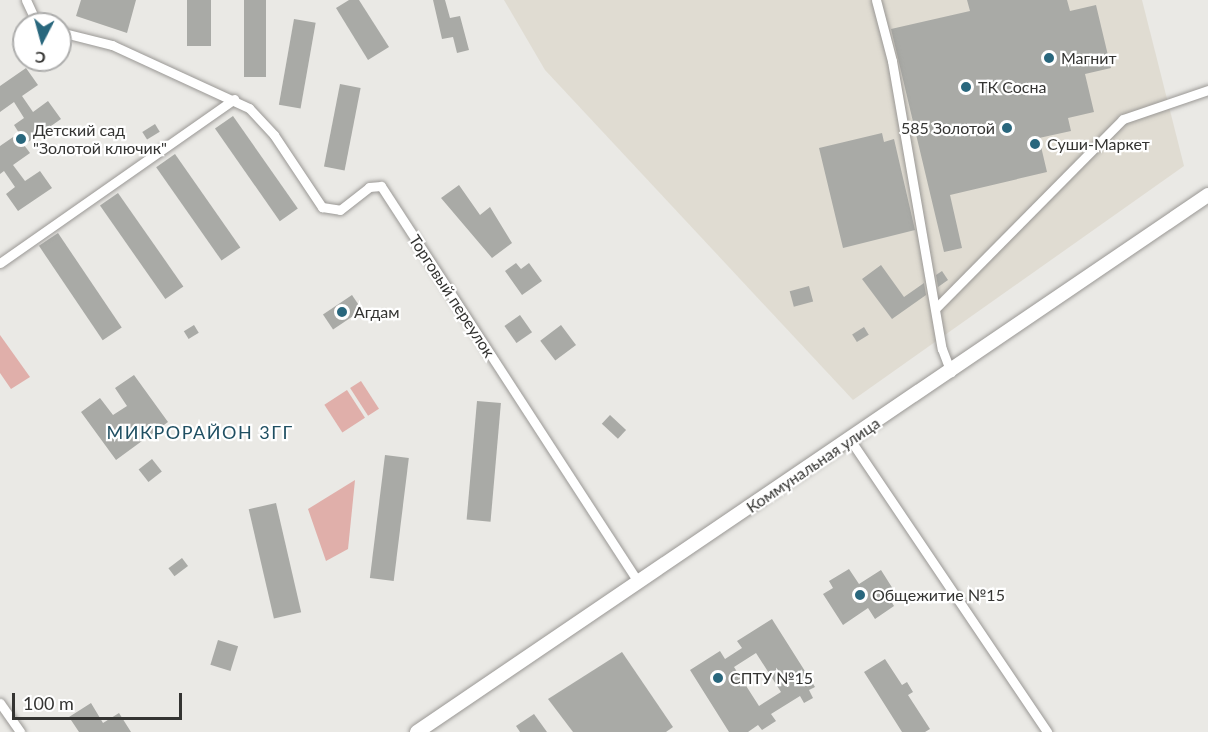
<!DOCTYPE html>
<meta charset="utf-8">
<style>
body{margin:0}
#map{position:relative;width:1208px;height:732px;overflow:hidden;background:#eae9e5;font-family:Lato,sans-serif}
div>[style]{position:absolute}
.built>*{inset:0;background:#e0dcd2}
.green>*{inset:0;background:#e0afaa;transform-origin:0 0}
.building>*{inset:0;background:#a9aaa6;transform-origin:0 0}
.roads{filter:drop-shadow(0 0 2px #9a9895) drop-shadow(0 0 2px #9a9895)}
.minor>*{height:9px;margin:-4.5px;padding:0 4.5px;transform-origin:4.5px;border-radius:4.5px;background:#fff}
.secondary>*{height:14px;margin:-7px;padding:0 7px;transform-origin:7px;border-radius:7px;background:#fff}
.dots>*{width:16px;height:16px;translate:-50% -50%;box-sizing:border-box;border:3px solid #fff;border-radius:50%}
span{translate:-50% -50%;white-space:nowrap;text-align:center;line-height:1.15;-webkit-text-stroke:4.5px #fff;paint-order:stroke}
.poi-label{font-size:16px;color:#343432}
.left{translate:0 -50%;text-align:left}
.right{translate:-100% -50%;text-align:right}
.street-label{font-size:16px;color:#343432}
.neighbourhood-label{font-size:18px;color:#1f4f62;letter-spacing:1.5px}
.north{position:absolute;left:12px;top:12px;width:60px;height:60px;box-sizing:border-box;background:#fff;border:2px solid #aeaead;border-radius:50%;rotate:186deg;font-size:16px;font-weight:700;line-height:24px;text-align:center;color:#343432}
.north::after{content:'';display:block;margin:auto;width:21px;height:27px;background:#29677d;clip-path:polygon(50% 0,100% 100%,50% 72%,0 100%)}
.scale{position:absolute;left:12px;top:693px;width:170px;height:27px;box-sizing:border-box;border:3px solid #343432;border-top:0;padding-left:8px;font-size:18px;line-height:21px;white-space:nowrap;color:#343432;-webkit-text-stroke:4px #fff;paint-order:stroke}
</style>
<div id="map">
<div class="built">
<div style="clip-path:polygon(504px 0,1142px 0,1184px 166px,853px 400px,545px 70px)"></div>
</div>
<div class="green">
<div style="clip-path:polygon(0 335px,30px 377px,11px 389px,0 373px)"></div>
<div style="left:361px;top:381px;width:33px;height:13px;rotate:57deg"></div>
<div style="left:347px;top:390px;width:33px;height:27px;rotate:57deg"></div>
<div style="clip-path:polygon(355px 480px,348px 549px,326px 561px,308px 509px)"></div>
</div>
<div class="building">
<div style="clip-path:polygon(81px 0,136px 0,127px 33px,76px 16px)"></div>
<div style="left:187px;top:0;width:24px;height:46px"></div>
<div style="left:244px;top:0;width:22px;height:77px"></div>
<div style="clip-path:polygon(349px 0,359px 0,389px 47px,368px 60px,336px 8px)"></div>
<div style="clip-path:polygon(433px 0,445px 0,450px 18px,460px 16px,469px 50px,457px 53px,453px 37px,442px 39px)"></div>
<div style="clip-path:polygon(967px 0,1067px 0,1070px 11px,1096px 5px,1111px 68px,1085px 74px,1094px 112px,1068px 118px,1071px 131px,1039px 138px,1047px 172px,950px 195px,962px 248px,944px 252px,891px 29px,970px 11px)"></div>
<div style="left:294px;top:19px;width:22px;height:87px;rotate:10deg"></div>
<div style="clip-path:polygon(26px 68px,38px 85px,22px 96px,33px 112px,48px 101px,61px 119px,24px 145px,30px 153px,13px 165px,25px 181px,40px 171px,52px 188px,18px 211px,6px 194px,15px 187px,4px 171px,0 174px,0 146px,19px 133px,14px 125px,24px 118px,14px 102px,0 112px,0 86px)"></div>
<div style="left:340px;top:84px;width:21px;height:84px;rotate:11deg"></div>
<div style="left:233px;top:116px;width:113px;height:22px;rotate:55deg"></div>
<div style="left:155px;top:124px;width:9px;height:15px;rotate:58deg"></div>
<div style="clip-path:polygon(882px 133px,884px 142px,894px 139px,915px 230px,843px 248px,819px 148px)"></div>
<div style="left:175px;top:154px;width:114px;height:23px;rotate:55deg"></div>
<div style="clip-path:polygon(459px 185px,480px 215px,490px 207px,512px 243px,492px 258px,441px 198px)"></div>
<div style="left:118px;top:193px;width:114px;height:22px;rotate:55deg"></div>
<div style="left:58px;top:233px;width:114px;height:23px;rotate:56deg"></div>
<div style="clip-path:polygon(516px 263px,521px 269px,529px 263px,542px 281px,522px 295px,505px 271px)"></div>
<div style="clip-path:polygon(881px 265px,904px 297px,924px 283px,926px 295px,892px 319px,862px 279px)"></div>
<div style="clip-path:polygon(942px 271px,948px 280px,938px 287px,936px 275px)"></div>
<div style="left:809px;top:286px;width:16px;height:20px;rotate:75deg"></div>
<div style="left:352px;top:295px;width:18px;height:35px;rotate:56deg"></div>
<div style="left:520px;top:315px;width:21px;height:19px;rotate:55deg"></div>
<div style="left:194px;top:325px;width:9px;height:12px;rotate:58deg"></div>
<div style="left:561px;top:325px;width:25px;height:26px;rotate:53deg"></div>
<div style="left:864px;top:327px;width:9px;height:14px;rotate:58deg"></div>
<div style="clip-path:polygon(134px 375px,168px 422px,116px 460px,81px 412px,100px 398px,113px 415px,127px 406px,115px 388px)"></div>
<div style="left:477px;top:401px;width:24px;height:119px;rotate:5deg"></div>
<div style="left:610px;top:415px;width:22px;height:12px;rotate:43deg"></div>
<div style="left:385px;top:455px;width:24px;height:124px;rotate:7deg"></div>
<div style="left:152px;top:459px;width:16px;height:17px;rotate:52deg"></div>
<div style="left:276px;top:503px;width:112px;height:28px;rotate:77deg"></div>
<div style="left:182px;top:558px;width:10px;height:17px;rotate:53deg"></div>
<div style="clip-path:polygon(849px 569px,859px 584px,881px 570px,893px 589px,886px 593px,894px 606px,875px 619px,868px 608px,843px 625px,823px 594px,833px 588px,829px 581px)"></div>
<div style="clip-path:polygon(evenodd,772px 619px,815px 687px,809px 690px,813px 698px,804px 703px,800px 696px,771px 714px,776px 721px,762px 730px,758px 725px,748px 732px,729px 732px,690px 670px,720px 651px,725px 659px,742px 648px,737px 641px,772px 619px,756px 653px,781px 692px,759px 706px,734px 667px,756px 653px)"></div>
<div style="left:218px;top:640px;width:21px;height:26px;rotate:17deg"></div>
<div style="clip-path:polygon(622px 652px,673px 727px,666px 732px,573px 732px,548px 699px)"></div>
<div style="clip-path:polygon(885px 659px,902px 685px,907px 682px,913px 692px,908px 695px,930px 729px,925px 732px,902px 732px,864px 672px)"></div>
<div style="clip-path:polygon(91px 703px,103px 723px,119px 713px,131px 732px,79px 732px,69px 717px)"></div>
<div style="clip-path:polygon(534px 714px,547px 732px,520px 732px,516px 726px)"></div>
</div>
<div class="roads">
<div class="minor">
<div style="left:26px;top:0;width:26px;rotate:65deg"></div>
<div style="left:876px;top:0;width:63px;rotate:75.3deg"></div>
<div style="left:892px;top:61px;width:292px;rotate:80.2deg"></div>
<div style="left:942px;top:349px;width:25px;rotate:69deg"></div>
<div style="left:60px;top:32px;width:54px;rotate:14deg"></div>
<div style="left:112px;top:45px;width:151px;rotate:24.7deg"></div>
<div style="left:249px;top:108px;width:37px;rotate:47deg"></div>
<div style="left:274px;top:135px;width:87px;rotate:56.3deg"></div>
<div style="left:322px;top:207px;width:18px;rotate:9deg"></div>
<div style="left:340px;top:210px;width:37px;rotate:-38deg"></div>
<div style="left:369px;top:187px;width:12px;rotate:-5deg"></div>
<div style="left:381px;top:186px;width:472px;rotate:57deg"></div>
<div style="left:0;top:263px;width:286px;rotate:-35deg"></div>
<div style="left:937px;top:307px;width:264px;rotate:-45.3deg"></div>
<div style="left:1123px;top:119px;width:90px;rotate:-18.8deg"></div>
<div style="left:851px;top:441px;width:351px;rotate:56deg"></div>
<div style="left:0;top:703px;width:35px;rotate:55deg"></div>
</div>
<div class="secondary">
<div style="left:417px;top:732px;width:956px;rotate:-34.17deg"></div>
</div>
</div>
<div class="dots">
<div style="left:1049px;top:58px;background:#29677d"></div>
<div style="left:966px;top:87px;background:#29677d"></div>
<div style="left:1007px;top:128px;background:#29677d"></div>
<div style="left:21px;top:139px;background:#29677d"></div>
<div style="left:1035px;top:144px;background:#29677d"></div>
<div style="left:342px;top:312px;background:#29677d"></div>
<div style="left:860px;top:595px;background:#29677d"></div>
<div style="left:718px;top:678px;background:#29677d"></div>
</div>
<div class="poi-label">
<span class="left" style="left:1061px;top:58px">Магнит</span>
<span class="left" style="left:978px;top:87px">ТК Сосна</span>
<span class="right" style="left:995px;top:128px">585 Золотой</span>
<span class="left" style="left:33px;top:139px">Детский сад<br>"Золотой ключик"</span>
<span class="left" style="left:1047px;top:144px">Суши-Маркет</span>
<span class="left" style="left:354px;top:312px">Агдам</span>
<span class="left" style="left:872px;top:595px">Общежитие №15</span>
<span class="left" style="left:730px;top:678px">СПТУ №15</span>
</div>
<div class="street-label">
<span style="left:452px;top:296px;rotate:57deg">Торговый переулок</span>
<span style="left:813px;top:465px;rotate:-34deg">Коммунальная улица</span>
</div>
<div class="neighbourhood-label">
<span style="left:200px;top:432px">МИКРОРАЙОН 3ГГ</span>
</div>
<div class="north">С</div>
<div class="scale">100 m</div>
</div>
